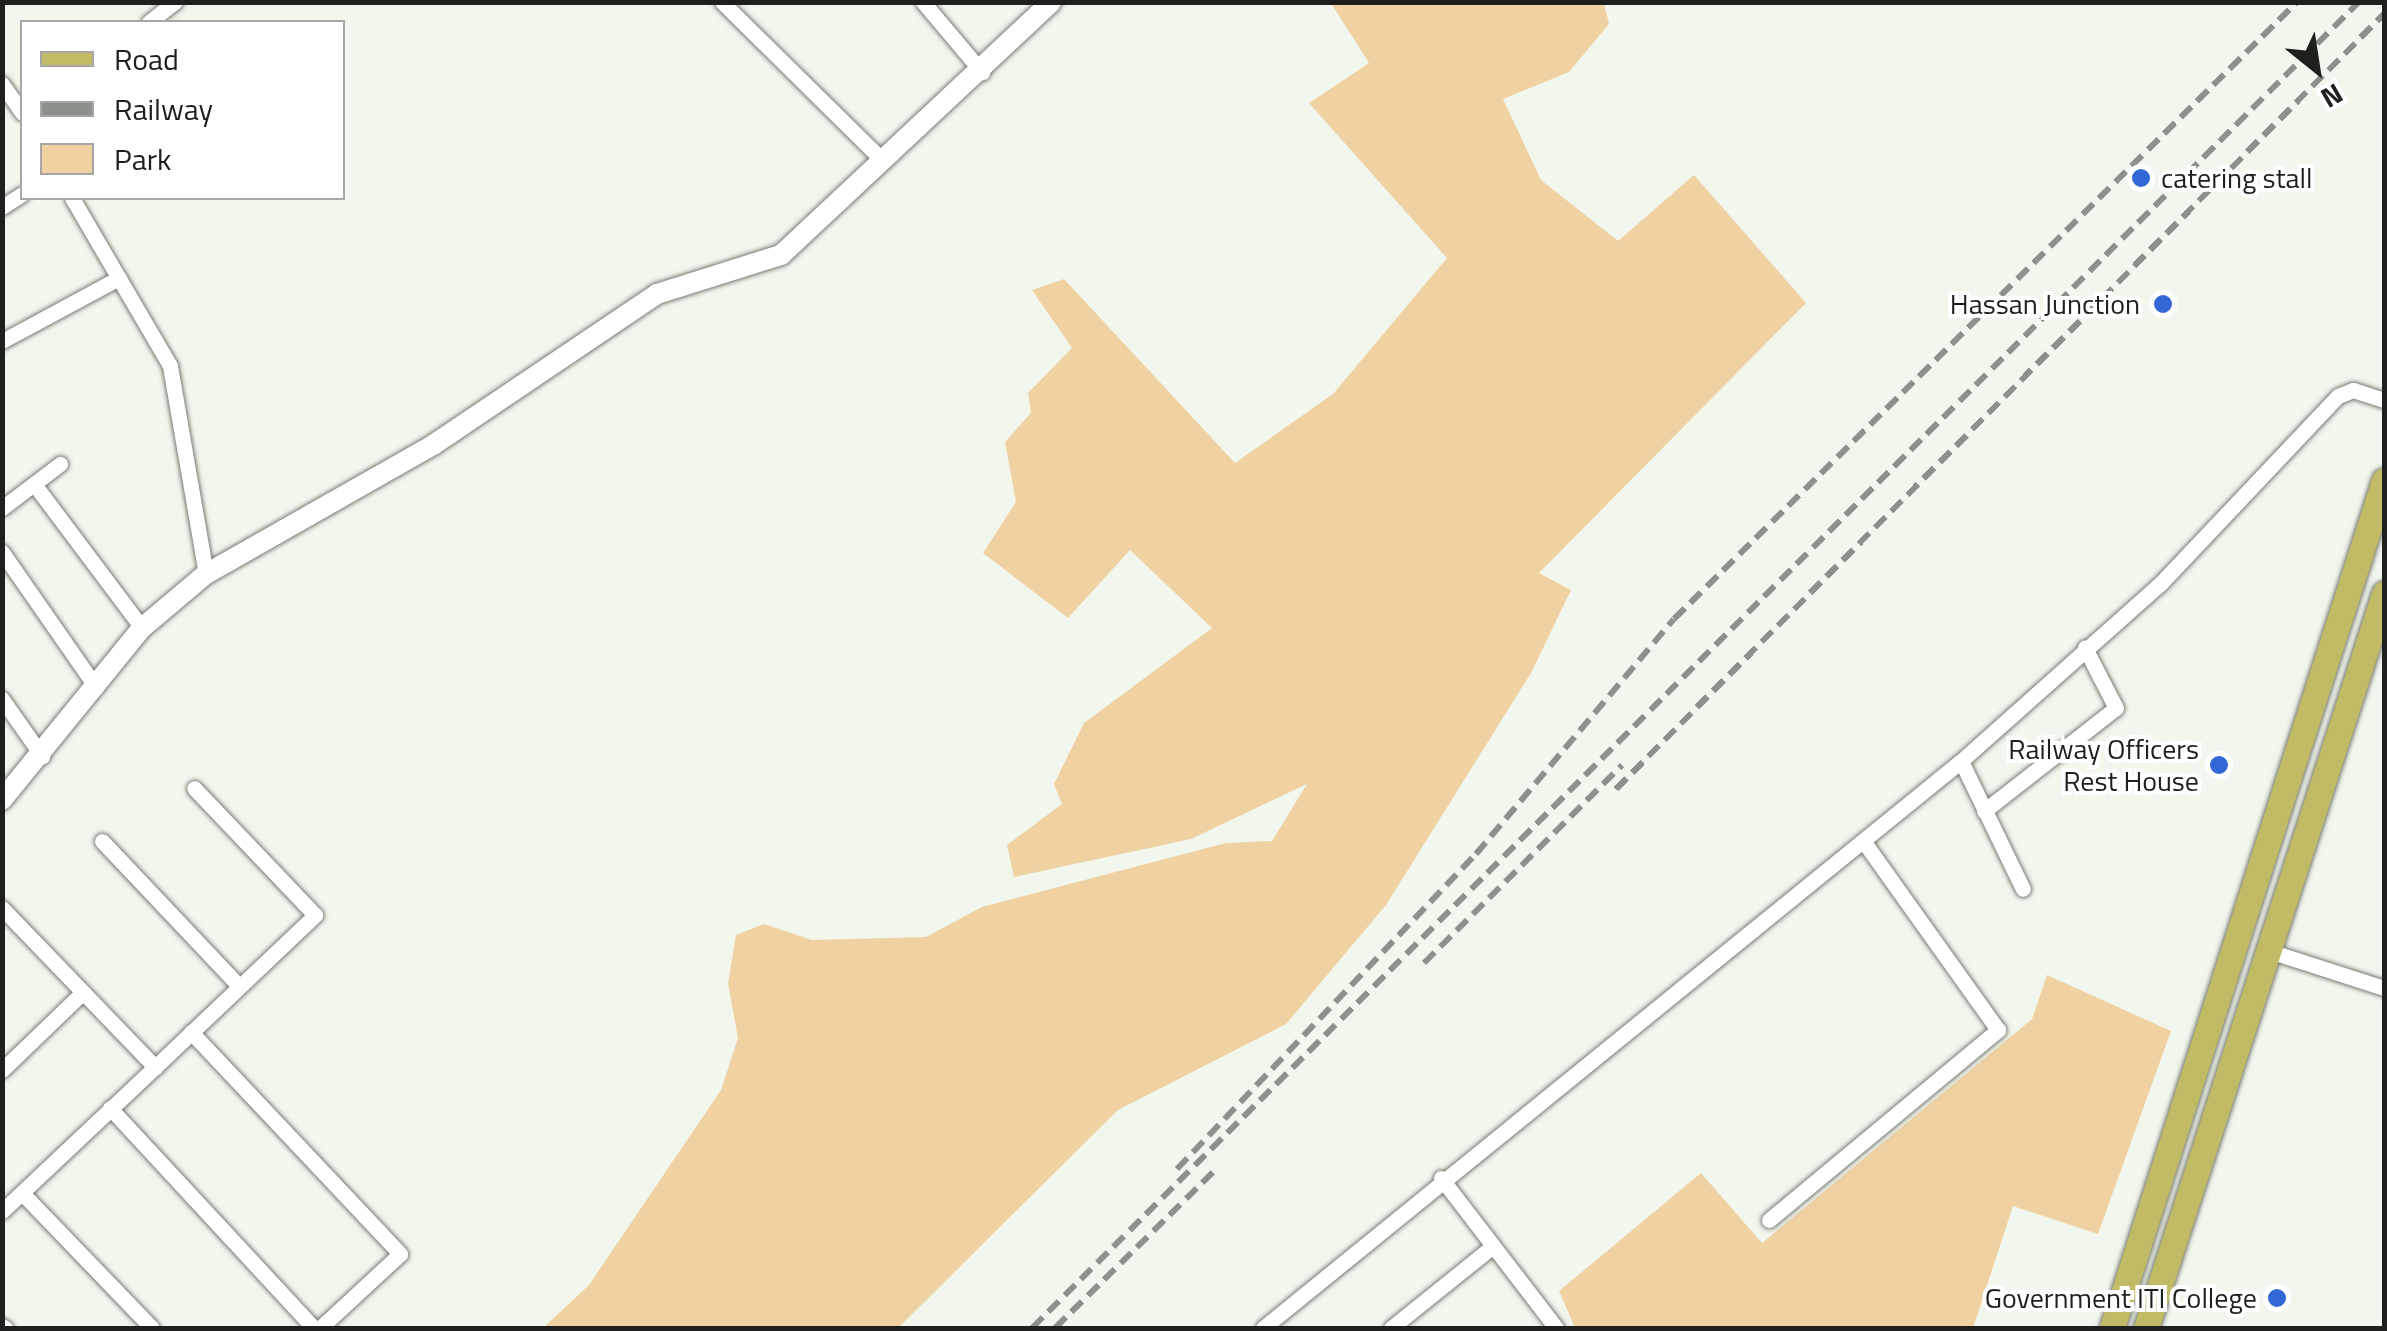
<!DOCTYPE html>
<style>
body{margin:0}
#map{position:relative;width:2387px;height:1331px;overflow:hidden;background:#f2f7ee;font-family:"Titillium Web",sans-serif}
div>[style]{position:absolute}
.green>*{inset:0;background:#efd1a2}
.roads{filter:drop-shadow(0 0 2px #787c74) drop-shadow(0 0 2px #787c74)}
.minor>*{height:15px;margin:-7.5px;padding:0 7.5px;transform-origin:7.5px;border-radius:7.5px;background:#fff}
.tertiary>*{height:20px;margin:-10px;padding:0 10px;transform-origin:10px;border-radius:10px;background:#fff}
.primary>*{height:25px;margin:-12.5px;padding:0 12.5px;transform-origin:12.5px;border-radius:12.5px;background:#c1bb66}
.rail>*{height:6px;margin-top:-3px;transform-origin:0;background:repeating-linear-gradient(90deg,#8d918b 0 15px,transparent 0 23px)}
.dots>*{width:28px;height:28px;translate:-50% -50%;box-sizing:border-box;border:5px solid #fff;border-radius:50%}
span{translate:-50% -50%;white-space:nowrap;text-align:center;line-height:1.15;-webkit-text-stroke:8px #fff;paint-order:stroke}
.poi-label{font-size:28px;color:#1e201d}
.left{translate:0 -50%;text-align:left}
.right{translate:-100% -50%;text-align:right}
.frame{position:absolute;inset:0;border:5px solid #1e201d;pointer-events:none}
.legend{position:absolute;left:20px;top:20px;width:325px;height:180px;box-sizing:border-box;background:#fff;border:2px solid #a5a6a5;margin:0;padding:12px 18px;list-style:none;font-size:30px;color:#1e201d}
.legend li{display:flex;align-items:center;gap:20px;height:50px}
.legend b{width:50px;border:2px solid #a5a6a5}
.north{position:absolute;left:2267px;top:20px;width:100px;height:100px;-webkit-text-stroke:8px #fff;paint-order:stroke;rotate:150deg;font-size:28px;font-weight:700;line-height:40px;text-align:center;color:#1e201d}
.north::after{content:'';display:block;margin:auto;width:35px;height:45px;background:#1e201d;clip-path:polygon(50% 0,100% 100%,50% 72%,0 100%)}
</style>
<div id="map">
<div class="green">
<div style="clip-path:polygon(1331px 3px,1604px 3px,1609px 24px,1569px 72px,1503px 99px,1541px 180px,1618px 241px,1694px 175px,1806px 303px,1539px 573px,1571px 590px,1531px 673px,1386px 905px,1286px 1024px,1118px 1110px,898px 1328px,543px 1328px,589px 1285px,721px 1090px,738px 1038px,728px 983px,736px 935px,764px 924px,812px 940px,926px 937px,982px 907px,1226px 843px,1272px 841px,1307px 784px,1191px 839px,1014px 877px,1007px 845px,1062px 804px,1054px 784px,1084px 723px,1212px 628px,1130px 550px,1068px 618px,983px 553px,1016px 502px,1005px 442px,1031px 413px,1028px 393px,1072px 348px,1032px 290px,1064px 279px,1235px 463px,1333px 394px,1447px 258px,1309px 103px,1369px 63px)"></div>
<div style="clip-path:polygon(2047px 975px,2171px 1031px,2098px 1234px,2013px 1206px,1973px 1328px,1575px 1328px,1559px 1291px,1701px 1173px,1762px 1243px,2032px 1019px)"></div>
</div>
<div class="roads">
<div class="minor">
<div style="left:722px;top:2px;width:223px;rotate:44.6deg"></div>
<div style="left:923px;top:2px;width:92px;rotate:49.9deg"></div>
<div style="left:149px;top:22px;width:33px;rotate:-38deg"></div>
<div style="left:2px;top:84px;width:35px;rotate:55deg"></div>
<div style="left:72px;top:198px;width:194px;rotate:59.7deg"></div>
<div style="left:170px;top:366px;width:211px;rotate:80.2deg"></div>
<div style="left:2px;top:207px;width:24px;rotate:-33deg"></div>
<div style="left:2px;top:341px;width:133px;rotate:-28.3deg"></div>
<div style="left:34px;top:484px;width:180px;rotate:53.1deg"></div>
<div style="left:2px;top:508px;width:73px;rotate:-37.2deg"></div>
<div style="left:2px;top:552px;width:165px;rotate:55.2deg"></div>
<div style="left:2px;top:699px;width:70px;rotate:54.9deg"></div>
<div style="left:1961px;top:761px;width:142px;rotate:64.2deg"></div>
<div style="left:1984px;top:811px;width:167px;rotate:-38deg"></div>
<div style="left:2116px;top:708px;width:68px;rotate:-117.3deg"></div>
<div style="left:102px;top:841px;width:199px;rotate:46.6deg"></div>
<div style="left:2px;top:908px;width:221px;rotate:46.1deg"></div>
<div style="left:155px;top:1067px;width:210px;rotate:136.7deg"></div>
<div style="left:2269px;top:951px;width:121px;rotate:17.8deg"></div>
<div style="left:191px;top:1032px;width:305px;rotate:46.7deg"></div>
<div style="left:400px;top:1254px;width:109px;rotate:137.2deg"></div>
<div style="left:155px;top:1067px;width:221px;rotate:-43.5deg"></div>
<div style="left:315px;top:915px;width:175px;rotate:-133.6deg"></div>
<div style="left:2px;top:1070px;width:112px;rotate:-43.9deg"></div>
<div style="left:110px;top:1108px;width:300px;rotate:47.2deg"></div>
<div style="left:1441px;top:1178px;width:189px;rotate:52.5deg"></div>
<div style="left:22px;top:1193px;width:187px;rotate:46.1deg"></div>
<div style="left:1769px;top:1220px;width:298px;rotate:-39.7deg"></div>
<div style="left:1998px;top:1030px;width:231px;rotate:-125.5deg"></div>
<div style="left:2px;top:1326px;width:4px;rotate:34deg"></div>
<div style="left:1263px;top:1328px;width:899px;rotate:-39.09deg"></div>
<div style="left:1961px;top:761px;width:266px;rotate:-41.7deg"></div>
<div style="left:2160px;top:584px;width:259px;rotate:-46.6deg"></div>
<div style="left:2338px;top:396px;width:16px;rotate:-22deg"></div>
<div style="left:2353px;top:390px;width:33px;rotate:18deg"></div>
<div style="left:1391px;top:1328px;width:131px;rotate:-38.8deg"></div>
</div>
<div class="tertiary">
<div style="left:2px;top:800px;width:222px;rotate:-50.9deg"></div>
<div style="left:142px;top:628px;width:84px;rotate:-40.2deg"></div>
<div style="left:206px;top:574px;width:261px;rotate:-29.6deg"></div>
<div style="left:433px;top:445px;width:270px;rotate:-34deg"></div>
<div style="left:657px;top:294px;width:130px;rotate:-17.5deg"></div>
<div style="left:781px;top:255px;width:370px;rotate:-43.1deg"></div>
</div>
<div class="primary">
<div style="left:2112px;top:1328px;width:890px;rotate:-72.2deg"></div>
<div style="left:2146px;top:1328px;width:772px;rotate:-72.03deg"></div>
</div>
</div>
<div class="rail">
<div style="left:1616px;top:789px;width:1091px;rotate:-45.26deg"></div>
<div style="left:1424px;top:963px;width:280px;rotate:-45deg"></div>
<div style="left:1177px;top:1169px;width:434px;rotate:-46.5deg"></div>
<div style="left:1476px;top:854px;width:307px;rotate:-49.9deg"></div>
<div style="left:1674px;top:619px;width:877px;rotate:-44.72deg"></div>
<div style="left:1032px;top:1328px;width:1876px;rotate:-44.98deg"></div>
<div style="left:1055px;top:1328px;width:223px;rotate:-44.6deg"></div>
</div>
<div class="dots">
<div style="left:2141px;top:178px;background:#3267d6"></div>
<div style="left:2163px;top:304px;background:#3267d6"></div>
<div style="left:2219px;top:765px;background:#3267d6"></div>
<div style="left:2277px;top:1298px;background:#3267d6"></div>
</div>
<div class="poi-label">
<span class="left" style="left:2161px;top:178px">catering stall</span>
<span class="right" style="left:2140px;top:304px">Hassan Junction</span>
<span class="right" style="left:2199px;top:765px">Railway Officers<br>Rest House</span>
<span class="right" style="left:2257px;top:1298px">Government ITI College</span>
</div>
<div class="frame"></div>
<ul class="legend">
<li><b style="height:12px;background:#c1bb66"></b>Road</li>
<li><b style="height:12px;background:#8d918b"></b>Railway</li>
<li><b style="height:28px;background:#efd1a2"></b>Park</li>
</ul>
<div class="north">N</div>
</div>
